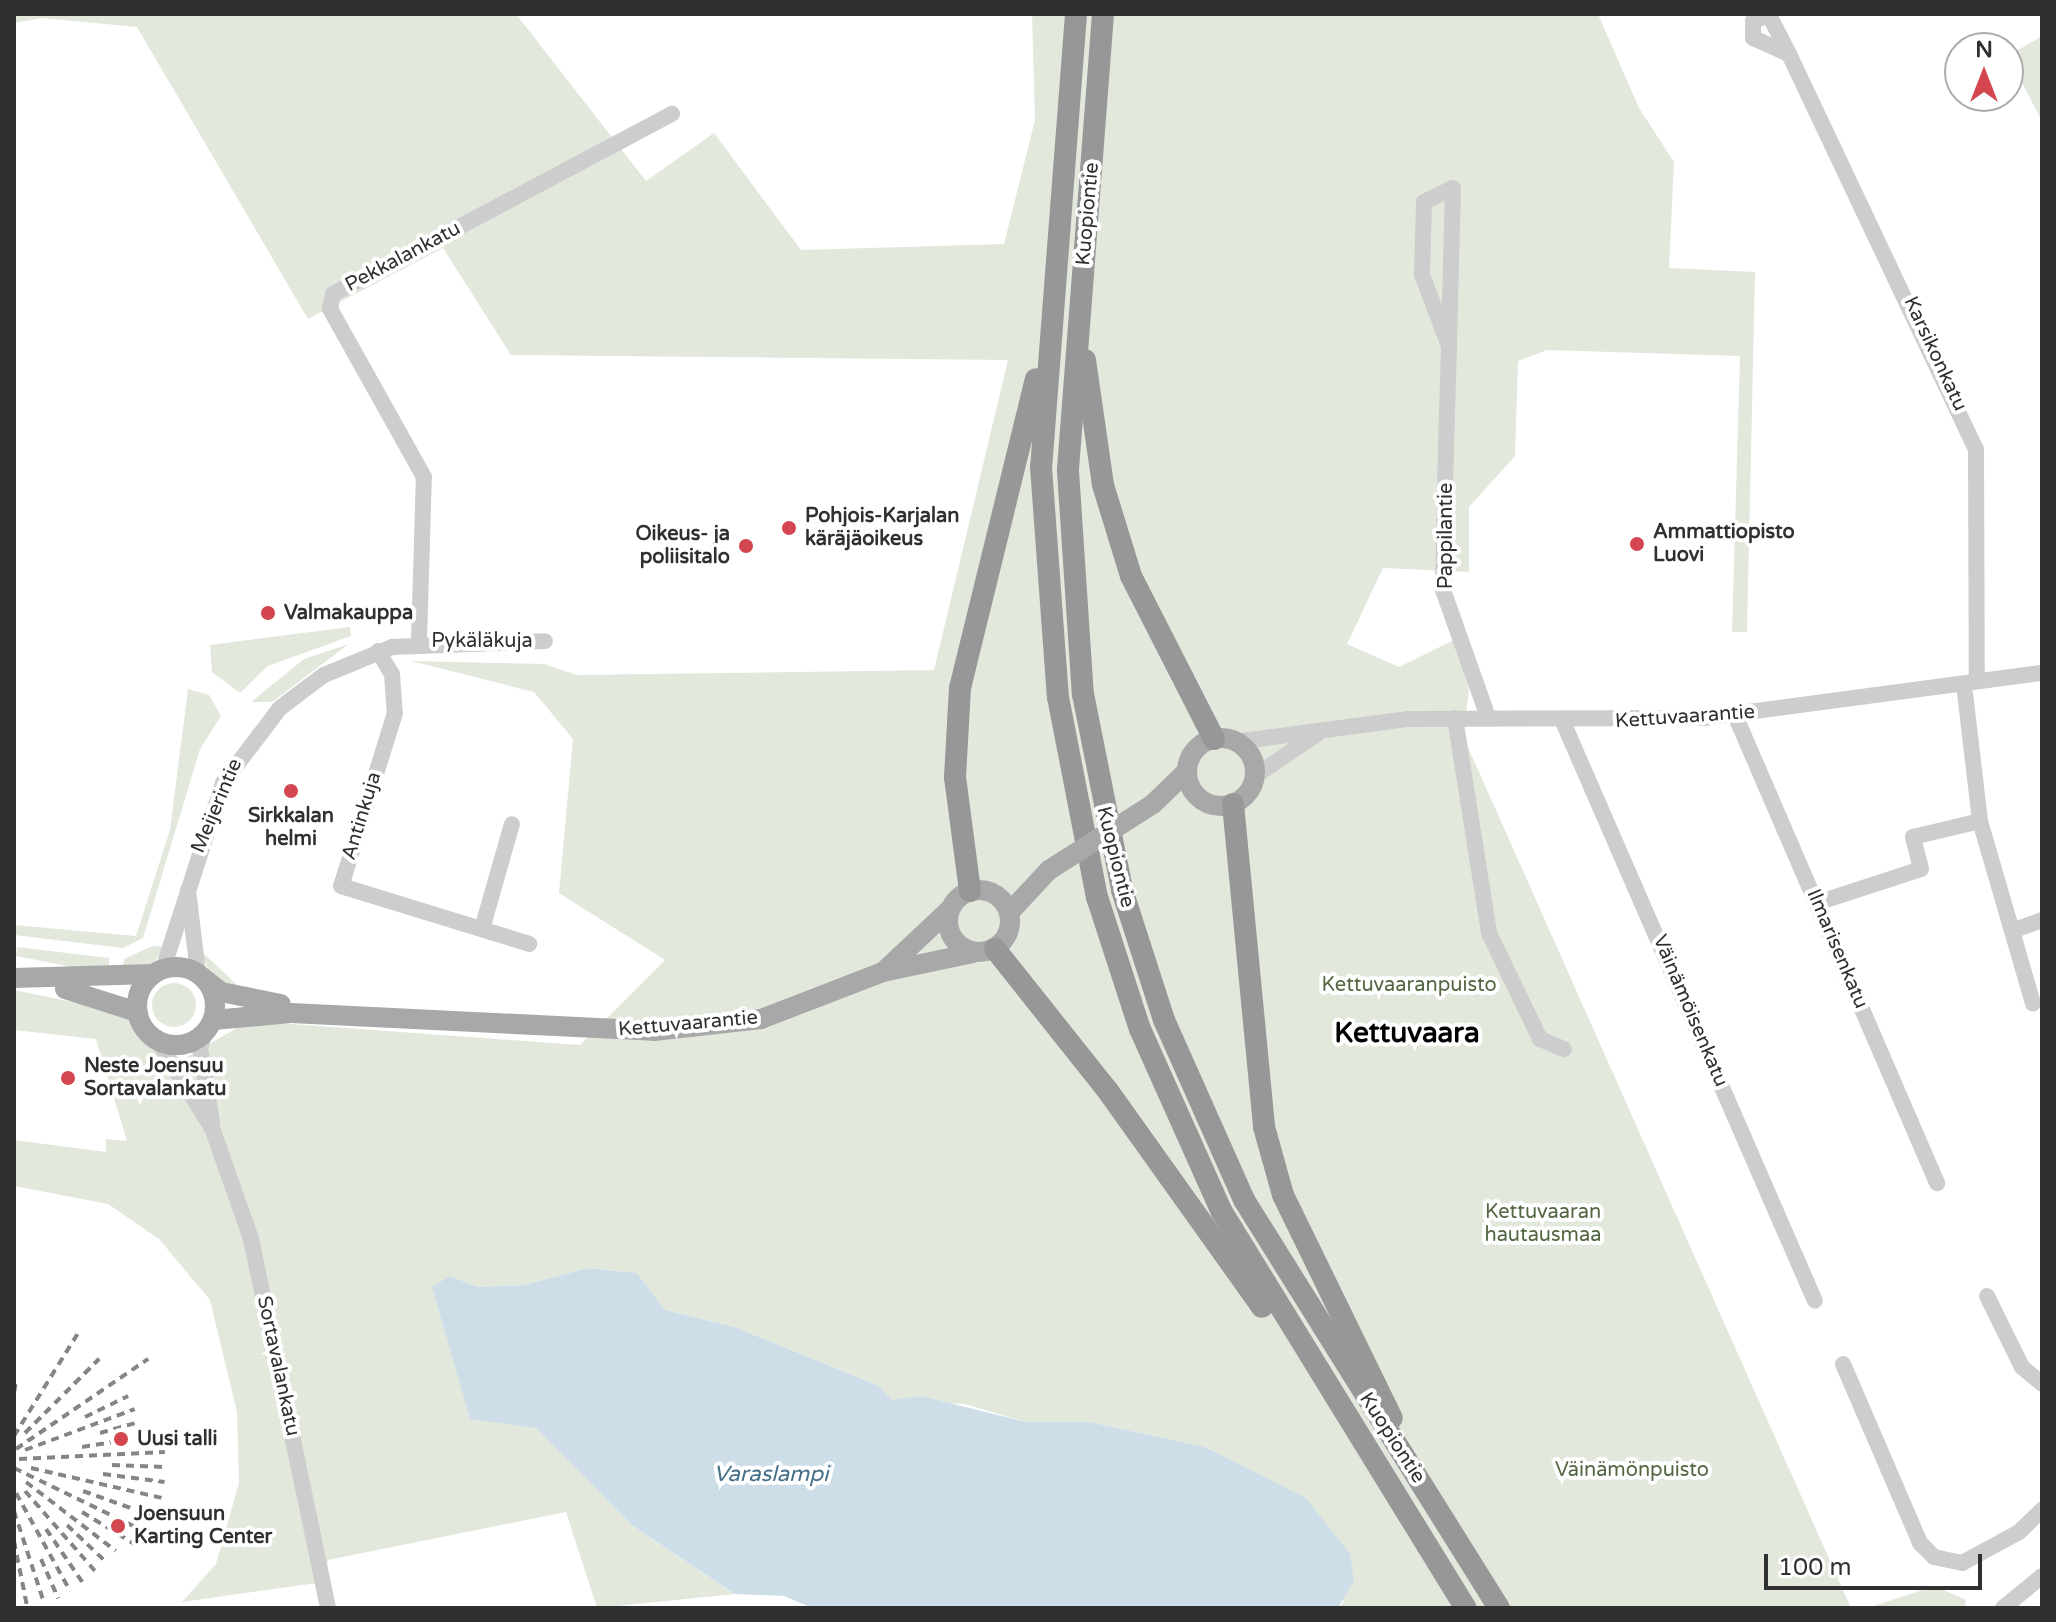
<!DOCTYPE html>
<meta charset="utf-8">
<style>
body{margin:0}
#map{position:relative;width:2056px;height:1622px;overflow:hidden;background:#fff;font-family:"Varela Round",sans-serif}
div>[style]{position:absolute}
.green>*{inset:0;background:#e3e8dc}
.round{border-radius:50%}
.water>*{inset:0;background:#cedee9}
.minor>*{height:16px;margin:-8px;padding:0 8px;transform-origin:8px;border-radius:8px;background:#cdcdcd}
.major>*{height:20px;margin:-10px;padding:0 10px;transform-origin:10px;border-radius:10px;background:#a8a8a8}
.major>.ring{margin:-10px;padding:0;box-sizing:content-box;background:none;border:20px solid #a8a8a8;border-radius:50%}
.highway>*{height:22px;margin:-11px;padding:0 11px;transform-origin:11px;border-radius:11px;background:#979797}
.rail>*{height:4px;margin-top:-2px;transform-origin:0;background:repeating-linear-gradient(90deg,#858585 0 8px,transparent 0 14px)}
.major-bridge>*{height:20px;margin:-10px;padding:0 10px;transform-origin:10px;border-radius:10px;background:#a8a8a8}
.dots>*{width:22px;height:22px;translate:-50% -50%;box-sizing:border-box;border:4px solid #fff;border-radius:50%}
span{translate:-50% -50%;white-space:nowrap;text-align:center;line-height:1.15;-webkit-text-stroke:8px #fff;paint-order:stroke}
.street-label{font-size:20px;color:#303030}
.poi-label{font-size:20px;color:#303030;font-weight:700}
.left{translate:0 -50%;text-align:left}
.right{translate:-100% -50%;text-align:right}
.park-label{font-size:20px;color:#536742}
.water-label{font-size:22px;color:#466f89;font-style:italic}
.district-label{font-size:28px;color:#000;font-weight:700}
.frame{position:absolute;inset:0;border:16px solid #303030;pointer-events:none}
.north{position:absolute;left:1944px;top:32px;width:80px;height:80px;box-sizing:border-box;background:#fff;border:2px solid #acacac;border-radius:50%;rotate:0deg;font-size:22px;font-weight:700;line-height:32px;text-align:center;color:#303030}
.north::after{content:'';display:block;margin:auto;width:28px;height:36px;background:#d3464f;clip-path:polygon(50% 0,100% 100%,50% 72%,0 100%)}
.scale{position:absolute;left:1764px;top:1554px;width:218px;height:36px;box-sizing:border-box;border:4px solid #303030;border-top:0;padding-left:10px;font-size:24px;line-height:28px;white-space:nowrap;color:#303030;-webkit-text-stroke:6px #fff;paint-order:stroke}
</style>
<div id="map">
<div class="green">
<div style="clip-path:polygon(14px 14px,516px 14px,646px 181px,714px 133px,801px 250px,1004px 244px,1035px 120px,1032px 14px,1598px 14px,1639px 108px,1674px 162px,1669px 268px,1755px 272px,1747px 632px,1732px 632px,1740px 356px,1547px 350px,1518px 361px,1515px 456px,1469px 507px,1469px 572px,1383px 568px,1347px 644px,1399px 667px,1460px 637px,1469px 691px,1463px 736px,1851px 1608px,1338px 1608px,1344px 1602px,1262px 1476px,1205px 1447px,1090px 1422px,1026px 1422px,965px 1404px,892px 1401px,879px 1386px,735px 1327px,665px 1310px,637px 1273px,588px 1268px,524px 1285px,478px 1287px,450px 1276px,536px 1428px,633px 1526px,735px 1594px,597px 1608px,566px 1512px,328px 1560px,317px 1583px,182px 1602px,216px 1564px,239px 1483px,237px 1412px,210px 1300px,159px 1239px,108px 1204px,14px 1186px,14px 1140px,106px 1152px,106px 1139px,127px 1141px,96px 1039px,14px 1030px,14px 990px,127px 1013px,169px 1067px,249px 1021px,580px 1045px,665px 960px,559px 893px,573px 739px,534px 692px,411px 661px,544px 664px,577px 675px,934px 670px,1008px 360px,511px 355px,443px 248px,308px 319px,137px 27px,42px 18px,14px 23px)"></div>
<div style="clip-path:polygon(2042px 36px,2042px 121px,2008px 56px)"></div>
<div style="clip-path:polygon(350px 627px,351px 636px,268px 666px,240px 693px,212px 672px,210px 645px)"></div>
<div style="clip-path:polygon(349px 644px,272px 702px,251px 702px,304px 659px)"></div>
<div style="clip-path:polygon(188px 689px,209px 695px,221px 716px,200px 749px,143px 938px,123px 948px,14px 935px,14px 925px,136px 936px,170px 830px)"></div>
<div style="clip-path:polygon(152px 946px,163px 947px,154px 963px,121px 972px,124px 959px)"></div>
<div style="clip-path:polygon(17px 947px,109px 958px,109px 974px,16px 956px)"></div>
<div style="clip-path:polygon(199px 949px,236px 984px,235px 991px,209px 971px)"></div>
<div class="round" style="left:152px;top:983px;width:44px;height:44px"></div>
<div style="clip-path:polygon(1935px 1586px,1966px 1600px,1965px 1608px,1867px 1608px)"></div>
</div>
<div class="water">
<div style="clip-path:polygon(588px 1268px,637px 1273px,665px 1310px,735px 1327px,879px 1386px,892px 1400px,921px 1396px,1026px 1422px,1090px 1422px,1205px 1447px,1306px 1498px,1350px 1554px,1354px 1580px,1338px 1608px,812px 1608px,784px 1596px,735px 1594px,633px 1526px,536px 1428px,470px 1419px,432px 1287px,450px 1276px,478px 1287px,524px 1285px)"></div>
</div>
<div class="minor">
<div style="left:1789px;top:54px;width:44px;rotate:-117.1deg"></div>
<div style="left:1769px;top:15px;width:17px;rotate:159deg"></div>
<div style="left:1753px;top:21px;width:17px;rotate:90deg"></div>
<div style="left:1753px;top:38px;width:39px;rotate:24deg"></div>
<div style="left:1789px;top:54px;width:437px;rotate:64.7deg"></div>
<div style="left:1976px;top:449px;width:231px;rotate:89.8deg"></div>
<div style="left:1449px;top:346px;width:76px;rotate:-110.8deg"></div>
<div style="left:1422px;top:275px;width:73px;rotate:-88.4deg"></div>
<div style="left:1424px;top:202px;width:32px;rotate:-26deg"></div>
<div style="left:1453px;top:188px;width:158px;rotate:91.5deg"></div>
<div style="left:1449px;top:346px;width:100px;rotate:91.7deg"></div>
<div style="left:1446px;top:446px;width:144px;rotate:91.2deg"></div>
<div style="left:1443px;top:590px;width:135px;rotate:70.5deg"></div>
<div style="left:419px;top:641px;width:164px;rotate:-88.3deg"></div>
<div style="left:424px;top:477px;width:193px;rotate:-119.2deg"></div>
<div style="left:330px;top:309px;width:15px;rotate:-79deg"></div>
<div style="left:333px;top:294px;width:384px;rotate:-28deg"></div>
<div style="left:378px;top:651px;width:27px;rotate:59deg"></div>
<div style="left:392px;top:674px;width:39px;rotate:86deg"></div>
<div style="left:395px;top:713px;width:181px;rotate:107.3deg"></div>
<div style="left:341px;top:886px;width:197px;rotate:17.1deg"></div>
<div style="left:1965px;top:693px;width:129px;rotate:83.3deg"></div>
<div style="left:1980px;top:821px;width:190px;rotate:73.8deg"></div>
<div style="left:1735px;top:715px;width:510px;rotate:66.65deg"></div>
<div style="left:1455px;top:718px;width:218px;rotate:81deg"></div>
<div style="left:1489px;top:933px;width:118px;rotate:64.3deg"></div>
<div style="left:1540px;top:1039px;width:26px;rotate:23deg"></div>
<div style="left:1563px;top:722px;width:631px;rotate:66.48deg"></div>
<div style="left:1235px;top:742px;width:175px;rotate:-7.6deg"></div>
<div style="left:1408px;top:719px;width:295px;rotate:-0.2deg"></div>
<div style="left:1703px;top:718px;width:342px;rotate:-7.6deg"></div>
<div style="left:1255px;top:776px;width:78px;rotate:-34.1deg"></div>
<div style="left:188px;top:890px;width:84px;rotate:83.1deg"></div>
<div style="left:1817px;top:903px;width:109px;rotate:-18.1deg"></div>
<div style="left:1921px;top:869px;width:33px;rotate:-104deg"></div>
<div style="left:1913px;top:837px;width:69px;rotate:-13.4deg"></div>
<div style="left:482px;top:929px;width:109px;rotate:-74.1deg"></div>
<div style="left:2012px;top:931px;width:32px;rotate:-20deg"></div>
<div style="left:163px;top:969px;width:195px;rotate:-72.1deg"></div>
<div style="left:223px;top:783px;width:94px;rotate:-52.8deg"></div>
<div style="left:280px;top:708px;width:55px;rotate:-36.9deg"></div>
<div style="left:324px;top:675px;width:74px;rotate:-22.4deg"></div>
<div style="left:392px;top:647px;width:153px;rotate:-2.2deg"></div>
<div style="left:205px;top:1032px;width:16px;rotate:108deg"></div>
<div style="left:200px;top:1047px;width:77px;rotate:81deg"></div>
<div style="left:158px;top:1041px;width:102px;rotate:58.2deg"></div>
<div style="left:212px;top:1128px;width:118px;rotate:70.6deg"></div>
<div style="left:251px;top:1239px;width:377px;rotate:78.2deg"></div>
<div style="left:1987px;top:1296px;width:79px;rotate:63.8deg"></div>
<div style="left:2022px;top:1367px;width:26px;rotate:40deg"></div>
<div style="left:1843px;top:1364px;width:195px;rotate:66.7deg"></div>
<div style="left:1920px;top:1543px;width:20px;rotate:45deg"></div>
<div style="left:1934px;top:1557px;width:29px;rotate:12deg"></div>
<div style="left:1962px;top:1563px;width:65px;rotate:-28.5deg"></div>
<div style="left:2019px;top:1532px;width:32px;rotate:-44deg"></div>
<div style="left:2003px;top:1608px;width:50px;rotate:-39.4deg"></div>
</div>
<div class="major">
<div class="ring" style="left:1187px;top:738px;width:48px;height:48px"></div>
<div style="left:1153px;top:804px;width:47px;rotate:-44.1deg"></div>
<div class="ring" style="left:948px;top:890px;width:42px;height:42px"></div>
<div style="left:1009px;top:913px;width:59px;rotate:-47.1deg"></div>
<div class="ring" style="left:137px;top:967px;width:58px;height:58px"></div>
<div style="left:883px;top:972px;width:92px;rotate:-11.9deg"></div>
<div style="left:14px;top:978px;width:139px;rotate:-1.6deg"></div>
<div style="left:207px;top:981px;width:18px;rotate:38deg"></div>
<div style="left:221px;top:992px;width:61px;rotate:11.3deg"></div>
<div style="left:65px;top:989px;width:76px;rotate:17.7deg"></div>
<div style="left:213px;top:1020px;width:78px;rotate:-5.1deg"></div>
<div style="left:291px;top:1013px;width:363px;rotate:2.8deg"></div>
<div style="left:654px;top:1031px;width:108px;rotate:-6.4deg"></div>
<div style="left:761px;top:1019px;width:131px;rotate:-21.1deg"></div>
<div style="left:883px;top:972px;width:91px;rotate:-43.2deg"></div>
</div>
<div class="highway">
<div style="left:1076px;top:14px;width:454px;rotate:94.4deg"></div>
<div style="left:1041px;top:467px;width:231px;rotate:85.8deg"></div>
<div style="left:1058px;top:697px;width:204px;rotate:79deg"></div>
<div style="left:1097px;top:897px;width:139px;rotate:72deg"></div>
<div style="left:1140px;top:1029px;width:201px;rotate:65.9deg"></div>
<div style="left:1222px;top:1212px;width:465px;rotate:58.4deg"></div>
<div style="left:1103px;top:14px;width:458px;rotate:94.4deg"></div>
<div style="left:1068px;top:471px;width:224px;rotate:86.2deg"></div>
<div style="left:1083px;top:694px;width:200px;rotate:78.7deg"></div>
<div style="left:1122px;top:890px;width:137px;rotate:72.1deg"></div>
<div style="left:1164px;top:1020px;width:197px;rotate:66deg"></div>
<div style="left:1244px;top:1200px;width:481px;rotate:58deg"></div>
<div style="left:1085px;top:360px;width:126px;rotate:81.8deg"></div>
<div style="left:1103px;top:485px;width:95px;rotate:72.9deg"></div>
<div style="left:1131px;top:576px;width:183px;rotate:63deg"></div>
<div style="left:1233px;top:804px;width:324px;rotate:84.5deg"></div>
<div style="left:1264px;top:1127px;width:71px;rotate:74.4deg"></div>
<div style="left:1283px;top:1195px;width:248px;rotate:64deg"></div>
<div style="left:970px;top:891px;width:115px;rotate:-97.5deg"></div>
<div style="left:955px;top:777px;width:89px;rotate:-86.8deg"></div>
<div style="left:960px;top:688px;width:318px;rotate:-76.2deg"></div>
<div style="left:995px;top:949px;width:181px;rotate:51.5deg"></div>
<div style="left:1108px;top:1091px;width:265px;rotate:54.5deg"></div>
</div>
<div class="rail">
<div style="left:14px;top:1392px;width:9px;rotate:-77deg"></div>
<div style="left:85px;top:1417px;width:48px;rotate:-26deg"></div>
<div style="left:25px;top:1433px;width:105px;rotate:-45deg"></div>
<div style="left:100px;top:1433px;width:41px;rotate:-15.8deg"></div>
<div style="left:14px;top:1436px;width:125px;rotate:-58.1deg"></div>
<div style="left:82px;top:1447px;width:63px;rotate:-9.2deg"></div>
<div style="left:16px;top:1449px;width:160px;rotate:-34.3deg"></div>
<div style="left:25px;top:1450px;width:117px;rotate:-20.4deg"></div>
<div style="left:19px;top:1459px;width:146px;rotate:-2.7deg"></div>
<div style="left:112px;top:1465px;width:53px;rotate:2.2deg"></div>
<div style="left:14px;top:1468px;width:151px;rotate:25.9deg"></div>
<div style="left:31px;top:1468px;width:134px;rotate:12.9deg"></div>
<div style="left:103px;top:1474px;width:62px;rotate:7.5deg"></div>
<div style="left:26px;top:1482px;width:113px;rotate:37.5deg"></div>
<div style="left:25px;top:1491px;width:108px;rotate:48.8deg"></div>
<div style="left:83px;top:1491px;width:77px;rotate:19.6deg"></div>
<div style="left:16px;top:1493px;width:112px;rotate:61.1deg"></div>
<div style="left:14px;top:1511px;width:97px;rotate:71.9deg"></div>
<div style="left:82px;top:1512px;width:69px;rotate:31.4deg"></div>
<div style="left:67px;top:1525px;width:54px;rotate:43.5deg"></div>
<div style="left:46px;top:1529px;width:65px;rotate:55.6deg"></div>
<div style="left:14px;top:1541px;width:66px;rotate:78.7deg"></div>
<div style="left:41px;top:1559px;width:43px;rotate:66.4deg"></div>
</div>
<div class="major-bridge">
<div style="left:1049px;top:870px;width:123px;rotate:-32.4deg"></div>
</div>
<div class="dots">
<div style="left:789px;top:528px;background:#d3464f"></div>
<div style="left:1637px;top:544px;background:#d3464f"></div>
<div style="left:746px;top:546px;background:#d3464f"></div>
<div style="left:268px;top:613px;background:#d3464f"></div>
<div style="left:291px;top:791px;background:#d3464f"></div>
<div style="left:68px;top:1078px;background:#d3464f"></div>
<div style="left:121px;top:1439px;background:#d3464f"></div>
<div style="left:118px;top:1526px;background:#d3464f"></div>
</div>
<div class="street-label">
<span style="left:1088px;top:214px;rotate:-85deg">Kuopiontie</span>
<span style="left:403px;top:257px;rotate:-28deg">Pekkalankatu</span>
<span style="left:1935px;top:354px;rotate:65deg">Karsikonkatu</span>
<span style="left:1446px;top:536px;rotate:-90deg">Pappilantie</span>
<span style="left:482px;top:641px">Pykäläkuja</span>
<span style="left:1685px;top:717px;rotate:-4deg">Kettuvaarantie</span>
<span style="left:217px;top:806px;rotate:-67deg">Meijerintie</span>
<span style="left:362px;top:816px;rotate:-73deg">Antinkuja</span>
<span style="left:1115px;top:857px;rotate:76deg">Kuopiontie</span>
<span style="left:1837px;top:949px;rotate:67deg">Ilmarisenkatu</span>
<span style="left:1690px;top:1011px;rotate:67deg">Väinämöisenkatu</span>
<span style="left:688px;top:1024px;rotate:-5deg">Kettuvaarantie</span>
<span style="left:278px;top:1366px;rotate:78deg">Sortavalankatu</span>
<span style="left:1392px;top:1438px;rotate:57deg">Kuopiontie</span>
</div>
<div class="poi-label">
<span class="left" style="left:805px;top:528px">Pohjois-Karjalan<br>käräjäoikeus</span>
<span class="left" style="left:1653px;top:544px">Ammattiopisto<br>Luovi</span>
<span class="right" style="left:730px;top:546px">Oikeus- ja<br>poliisitalo</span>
<span class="left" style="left:284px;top:613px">Valmakauppa</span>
<span style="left:291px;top:828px">Sirkkalan<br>helmi</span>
<span class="left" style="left:84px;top:1078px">Neste Joensuu<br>Sortavalankatu</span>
<span class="left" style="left:137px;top:1439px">Uusi talli</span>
<span class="left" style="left:134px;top:1526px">Joensuun<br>Karting Center</span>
</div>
<div class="park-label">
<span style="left:1409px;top:985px">Kettuvaaranpuisto</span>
<span style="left:1543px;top:1224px">Kettuvaaran<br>hautausmaa</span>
<span style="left:1632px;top:1470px">Väinämönpuisto</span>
</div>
<div class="water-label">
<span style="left:771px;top:1475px">Varaslampi</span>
</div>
<div class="district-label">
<span style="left:1407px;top:1033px">Kettuvaara</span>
</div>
<div class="frame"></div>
<div class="north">N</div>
<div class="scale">100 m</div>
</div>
